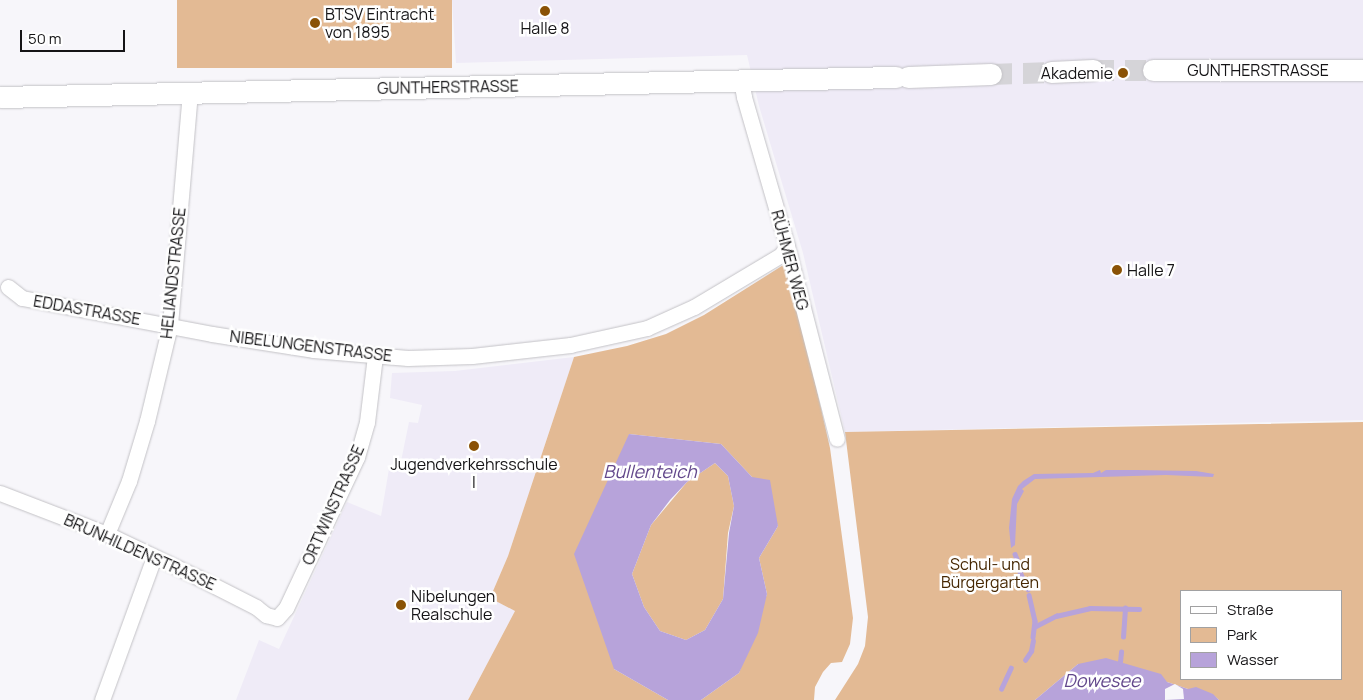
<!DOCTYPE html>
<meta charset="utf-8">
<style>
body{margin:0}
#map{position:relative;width:1363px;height:700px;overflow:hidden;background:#f7f6fa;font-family:Manrope,sans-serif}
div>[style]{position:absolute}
.built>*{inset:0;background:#efebf7}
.green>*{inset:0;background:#e3ba94;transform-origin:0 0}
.water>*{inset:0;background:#b7a3da}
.pier>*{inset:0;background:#f7f6fa}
.stream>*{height:4.5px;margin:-2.25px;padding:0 2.25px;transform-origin:2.25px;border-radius:2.25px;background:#b7a3da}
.secondary-tunnel>*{height:21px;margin-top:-10.5px;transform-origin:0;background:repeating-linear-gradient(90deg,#d5d4d8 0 21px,transparent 0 32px)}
.roads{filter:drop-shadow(0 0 1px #c3c2c6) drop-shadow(0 0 1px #c3c2c6)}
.street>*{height:15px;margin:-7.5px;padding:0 7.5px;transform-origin:7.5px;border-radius:7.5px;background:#fff}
.secondary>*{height:21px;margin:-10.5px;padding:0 10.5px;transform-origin:10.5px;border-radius:10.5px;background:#fff}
.dots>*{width:14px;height:14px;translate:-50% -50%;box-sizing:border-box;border:2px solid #fff;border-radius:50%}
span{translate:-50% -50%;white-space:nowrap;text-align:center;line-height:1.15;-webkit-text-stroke:5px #fff;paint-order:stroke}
.poi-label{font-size:16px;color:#151416}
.left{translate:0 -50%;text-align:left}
.right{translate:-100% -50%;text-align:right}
.street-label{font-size:16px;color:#151416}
.park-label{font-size:16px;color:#462702}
.water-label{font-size:18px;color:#62478b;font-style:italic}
.legend{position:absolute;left:1180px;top:590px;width:162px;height:90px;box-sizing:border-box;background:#fff;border:1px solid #a1a1a2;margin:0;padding:6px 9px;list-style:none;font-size:15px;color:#151416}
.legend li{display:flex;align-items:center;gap:10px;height:25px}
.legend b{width:25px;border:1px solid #a1a1a2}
.scale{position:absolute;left:20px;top:30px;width:105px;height:22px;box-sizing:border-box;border:2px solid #151416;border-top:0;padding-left:6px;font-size:15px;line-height:18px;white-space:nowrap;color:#151416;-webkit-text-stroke:4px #fff;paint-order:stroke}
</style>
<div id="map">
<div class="built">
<div style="clip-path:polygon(452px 0,1363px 0,1363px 420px,845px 432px,803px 253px,759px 106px,747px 55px,456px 63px)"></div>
<div style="clip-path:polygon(574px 357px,508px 556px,490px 598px,515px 611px,468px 700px,236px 700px,259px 640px,279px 649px,347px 502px,381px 516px,389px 469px,399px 471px,409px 422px,418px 423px,422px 405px,390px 398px,392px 373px,455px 371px)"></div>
</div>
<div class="green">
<div style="left:177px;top:0;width:275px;height:68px"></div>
<div style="clip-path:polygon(788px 262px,830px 448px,853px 618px,850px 644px,842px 662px,831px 663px,823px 672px,815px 687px,814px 700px,701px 700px,739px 673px,767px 594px,759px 558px,778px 526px,752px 477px,721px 444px,629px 434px,614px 669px,668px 700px,468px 700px,515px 611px,490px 598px,508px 556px,574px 357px,627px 346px,666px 334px,704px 315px)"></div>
<div style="clip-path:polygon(evenodd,1363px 422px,1363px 700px,1219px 700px,1212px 694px,1188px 689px,1167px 682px,1078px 664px,1035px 700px,835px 700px,858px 664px,865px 646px,868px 617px,845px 432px,1363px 422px,1182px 591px,1342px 591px,1342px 679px,1182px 679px,1182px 591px)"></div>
<div style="clip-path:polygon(715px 463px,728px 476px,734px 506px,728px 533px,723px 599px,705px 630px,686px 640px,660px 631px,644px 607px,632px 574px,651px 525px,687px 482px)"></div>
</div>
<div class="water">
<div style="clip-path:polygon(evenodd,629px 434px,721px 444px,752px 477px,770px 480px,778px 526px,759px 558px,767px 594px,758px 633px,739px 673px,701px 700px,668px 700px,614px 669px,574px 554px,629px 434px,715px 463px,728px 476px,734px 506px,729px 533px,723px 599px,705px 630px,686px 640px,660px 631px,644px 607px,632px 574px,651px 525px,670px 500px,687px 482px,715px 463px)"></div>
<div style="clip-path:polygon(1100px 470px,1101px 473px,1106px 470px,1136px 470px,1196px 471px,1214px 474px,1213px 477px,1166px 475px,1035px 479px,1022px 489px,1024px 491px,1017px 504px,1015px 545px,1011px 548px,1009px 528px,1012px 499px,1018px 486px,1023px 481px,1034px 474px,1093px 473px)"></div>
<div style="clip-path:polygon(1106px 658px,1161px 674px,1167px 682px,1188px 689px,1196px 687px,1213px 694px,1219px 700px,1035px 700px,1078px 664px)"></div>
</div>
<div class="pier">
<div style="clip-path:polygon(1175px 684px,1183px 689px,1184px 699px,1165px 700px,1165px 689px)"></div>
</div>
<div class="stream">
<div style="left:1015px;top:554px;width:5px;rotate:68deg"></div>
<div style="left:1020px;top:572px;width:19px;rotate:65deg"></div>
<div style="left:1029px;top:595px;width:27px;rotate:77deg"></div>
<div style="left:1035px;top:621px;width:16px;rotate:97deg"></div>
<div style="left:1034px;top:627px;width:25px;rotate:-27deg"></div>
<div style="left:1056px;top:616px;width:35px;rotate:-13deg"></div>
<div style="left:1090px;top:608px;width:49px;rotate:1.2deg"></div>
<div style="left:1123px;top:637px;width:29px;rotate:-86deg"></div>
<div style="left:1025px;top:660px;width:11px;rotate:-56deg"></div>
<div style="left:1031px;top:651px;width:10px;rotate:-79deg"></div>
<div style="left:1120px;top:662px;width:10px;rotate:-84deg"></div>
<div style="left:1001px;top:689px;width:23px;rotate:-65deg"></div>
</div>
<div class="secondary-tunnel">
<div style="left:1093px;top:70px;width:60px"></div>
<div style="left:991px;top:74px;width:60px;rotate:-1.9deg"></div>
</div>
<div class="roads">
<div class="street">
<div style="left:741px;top:81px;width:16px;rotate:79deg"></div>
<div style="left:744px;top:97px;width:155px;rotate:73.9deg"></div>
<div style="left:787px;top:246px;width:199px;rotate:75.5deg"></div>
<div style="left:8px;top:287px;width:18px;rotate:38deg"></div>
<div style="left:22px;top:298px;width:193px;rotate:10.7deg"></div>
<div style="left:212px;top:334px;width:102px;rotate:9deg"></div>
<div style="left:313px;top:350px;width:95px;rotate:4.8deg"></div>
<div style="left:408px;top:358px;width:64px;rotate:-1.8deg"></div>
<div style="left:472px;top:356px;width:99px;rotate:-6.4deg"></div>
<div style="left:570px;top:345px;width:79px;rotate:-12.4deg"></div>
<div style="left:647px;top:328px;width:51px;rotate:-24.1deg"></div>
<div style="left:694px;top:307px;width:101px;rotate:-30.9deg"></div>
<div style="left:781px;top:255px;width:11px;rotate:-56deg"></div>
<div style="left:0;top:493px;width:115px;rotate:21deg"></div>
<div style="left:107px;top:534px;width:102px;rotate:25.6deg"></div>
<div style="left:199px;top:578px;width:64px;rotate:27deg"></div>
<div style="left:256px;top:607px;width:13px;rotate:39deg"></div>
<div style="left:266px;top:615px;width:11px;rotate:15deg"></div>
<div style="left:277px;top:618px;width:13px;rotate:-48deg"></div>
<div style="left:286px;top:608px;width:167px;rotate:-64.8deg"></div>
<div style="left:357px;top:457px;width:36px;rotate:-74deg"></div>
<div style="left:367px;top:422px;width:66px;rotate:-83.1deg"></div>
<div style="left:107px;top:534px;width:57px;rotate:-67.5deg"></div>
<div style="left:129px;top:481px;width:63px;rotate:-73.3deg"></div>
<div style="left:147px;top:421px;width:99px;rotate:-76.5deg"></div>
<div style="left:170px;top:325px;width:232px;rotate:-85.1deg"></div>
<div style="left:102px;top:700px;width:152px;rotate:-70deg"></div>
</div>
<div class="secondary">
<div style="left:1153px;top:70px;width:210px"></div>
<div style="left:1051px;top:72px;width:42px;rotate:-2.7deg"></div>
<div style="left:908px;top:77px;width:83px;rotate:-2.1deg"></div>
<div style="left:0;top:97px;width:896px;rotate:-1.28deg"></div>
</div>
</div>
<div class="dots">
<div style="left:545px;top:11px;background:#8a5206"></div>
<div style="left:315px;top:23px;background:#8a5206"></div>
<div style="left:1123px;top:73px;background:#8a5206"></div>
<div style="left:1117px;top:270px;background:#8a5206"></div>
<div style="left:474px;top:446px;background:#8a5206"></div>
<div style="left:401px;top:605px;background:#8a5206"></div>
</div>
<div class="poi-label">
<span class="left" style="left:325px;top:23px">BTSV Eintracht<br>von 1895</span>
<span style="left:545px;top:28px">Halle 8</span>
<span class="right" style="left:1113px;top:73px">Akademie</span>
<span class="left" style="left:1127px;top:270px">Halle 7</span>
<span style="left:474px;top:473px">Jugendverkehrsschule<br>I</span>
<span class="left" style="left:411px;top:605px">Nibelungen<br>Realschule</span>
</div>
<div class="street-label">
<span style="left:1258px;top:70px">GUNTHERSTRASSE</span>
<span style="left:448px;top:87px;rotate:-1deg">GUNTHERSTRASSE</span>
<span style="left:790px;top:260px;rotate:75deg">RÜHMER WEG</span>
<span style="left:173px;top:273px;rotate:-84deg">HELIANDSTRASSE</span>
<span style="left:87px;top:310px;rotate:10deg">EDDASTRASSE</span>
<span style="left:311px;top:346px;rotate:7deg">NIBELUNGENSTRASSE</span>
<span style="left:333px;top:505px;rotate:-66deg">ORTWINSTRASSE</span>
<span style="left:140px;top:552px;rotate:24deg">BRUNHILDENSTRASSE</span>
</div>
<div class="park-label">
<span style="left:990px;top:573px">Schul- und<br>Bürgergarten</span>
</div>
<div class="water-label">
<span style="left:650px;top:471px">Bullenteich</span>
<span style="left:1102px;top:680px">Dowesee</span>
</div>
<ul class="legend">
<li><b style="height:6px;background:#fff"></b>Straße</li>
<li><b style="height:14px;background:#e3ba94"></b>Park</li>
<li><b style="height:14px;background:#b7a3da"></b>Wasser</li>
</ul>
<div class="scale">50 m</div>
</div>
